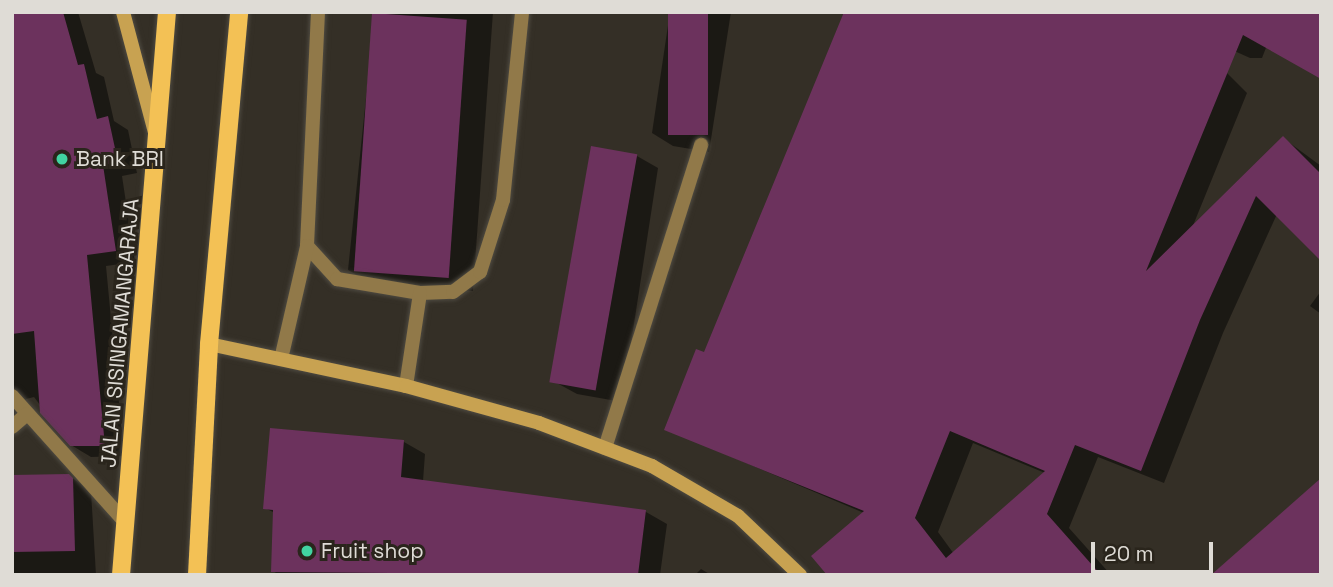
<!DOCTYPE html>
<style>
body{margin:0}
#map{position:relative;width:1333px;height:587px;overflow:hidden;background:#342f26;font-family:"Space Grotesk",sans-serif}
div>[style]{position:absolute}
.shadow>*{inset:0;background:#0007}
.building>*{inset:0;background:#6c325d;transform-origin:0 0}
.roads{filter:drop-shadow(0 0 2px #4f4b42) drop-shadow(0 0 2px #4f4b42)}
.lane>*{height:14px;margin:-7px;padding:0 7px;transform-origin:7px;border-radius:7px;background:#917949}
.street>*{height:14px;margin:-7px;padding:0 7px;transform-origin:7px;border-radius:7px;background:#917949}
.secondary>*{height:14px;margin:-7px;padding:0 7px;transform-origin:7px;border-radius:7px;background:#c8a251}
.primary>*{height:18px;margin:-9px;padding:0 9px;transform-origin:9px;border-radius:9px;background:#f3c155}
.dots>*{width:19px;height:19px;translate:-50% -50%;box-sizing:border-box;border:4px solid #2a251c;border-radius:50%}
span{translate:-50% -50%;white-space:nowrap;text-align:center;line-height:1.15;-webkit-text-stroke:6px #2a251c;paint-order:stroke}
.poi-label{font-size:21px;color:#dfdcd6}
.left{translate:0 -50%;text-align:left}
.street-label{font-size:21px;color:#dfdcd6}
.frame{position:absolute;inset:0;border:14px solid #dfdcd6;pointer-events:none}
.scale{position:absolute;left:1091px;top:542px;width:122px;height:32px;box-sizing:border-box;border:4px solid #dfdcd6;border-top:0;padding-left:9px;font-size:21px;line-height:24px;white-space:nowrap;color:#dfdcd6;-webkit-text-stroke:5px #2a251c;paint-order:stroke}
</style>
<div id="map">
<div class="shadow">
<div style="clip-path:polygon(12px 12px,78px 12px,96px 73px,104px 77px,114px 121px,128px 130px,137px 173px,122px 176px,135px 262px,106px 266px,124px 456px,91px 457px,71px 445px,34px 397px,26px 399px,12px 428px)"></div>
<div style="clip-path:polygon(375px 12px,493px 12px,473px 291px,373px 284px,348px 270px)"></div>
<div style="clip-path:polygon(670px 12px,731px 12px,709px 152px,673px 146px,652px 133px)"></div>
<div style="clip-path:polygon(evenodd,845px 12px,1280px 12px,1262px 58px,1250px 58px,1181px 27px,1247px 93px,1192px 228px,1283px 138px,1321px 166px,1321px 258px,1277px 214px,1223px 333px,1164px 483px,1098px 457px,1069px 528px,1111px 575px,829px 575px,814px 556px,864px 513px,666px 429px,697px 352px,705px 355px,845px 12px,973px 443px,1045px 473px,954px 554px,938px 532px,973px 443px)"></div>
<div style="clip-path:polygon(592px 148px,637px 156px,658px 168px,622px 402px,577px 394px,555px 382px)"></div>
<div style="clip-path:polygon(1321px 291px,1321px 314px,1310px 306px)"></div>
<div style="clip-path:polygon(404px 442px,425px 454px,423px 481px,646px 512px,667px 524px,660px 575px,279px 575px,273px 571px,275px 513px,265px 508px)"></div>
<div style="clip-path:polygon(68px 475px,91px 491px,96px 575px,12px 575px,12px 476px)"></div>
<div style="clip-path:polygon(701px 569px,711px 575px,695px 575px)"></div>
</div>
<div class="building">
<div style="clip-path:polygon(12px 12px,63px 12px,78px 65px,84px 64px,97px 119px,108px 116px,118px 162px,103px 165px,116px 251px,87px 255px,105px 446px,70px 446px,40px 413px,34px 331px,12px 334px)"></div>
<div style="left:668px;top:12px;width:40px;height:123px"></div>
<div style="clip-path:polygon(evenodd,844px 12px,1321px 12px,1321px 79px,1243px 35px,1146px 271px,1283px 136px,1321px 174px,1321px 261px,1256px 196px,1200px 320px,1141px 471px,1075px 445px,1047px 514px,1101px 575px,827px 575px,811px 556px,864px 511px,664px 430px,696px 349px,704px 352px,844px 12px,950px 431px,1045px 471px,946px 558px,915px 518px,950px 431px)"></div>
<div style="left:372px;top:13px;width:95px;height:259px;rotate:4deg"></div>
<div style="left:591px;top:146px;width:47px;height:240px;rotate:10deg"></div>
<div style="clip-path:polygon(270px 428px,404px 440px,401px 477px,646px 510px,638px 575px,271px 572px,273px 510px,263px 509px)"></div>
<div style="clip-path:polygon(69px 474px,73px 478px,75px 551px,12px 552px,12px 475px)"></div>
<div style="clip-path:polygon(1321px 478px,1321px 575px,1211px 575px)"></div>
</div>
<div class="roads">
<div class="lane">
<div style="left:318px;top:12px;width:234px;rotate:92.7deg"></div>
<div style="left:307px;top:246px;width:45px;rotate:47.7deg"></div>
<div style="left:337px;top:279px;width:84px;rotate:9.6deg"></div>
<div style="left:420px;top:293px;width:33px;rotate:-2deg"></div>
<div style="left:453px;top:292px;width:34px;rotate:-37deg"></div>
<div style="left:480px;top:272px;width:76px;rotate:-72.3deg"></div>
<div style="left:503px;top:200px;width:189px;rotate:-84.2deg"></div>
<div style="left:281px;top:359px;width:116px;rotate:-77deg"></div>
<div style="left:406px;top:386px;width:94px;rotate:-81.4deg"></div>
<div style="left:605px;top:448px;width:318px;rotate:-72.4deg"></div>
</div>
<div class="street">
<div style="left:12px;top:396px;width:169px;rotate:48.1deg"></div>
<div style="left:12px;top:427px;width:20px;rotate:-41deg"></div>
</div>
<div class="secondary">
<div style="left:123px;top:12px;width:124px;rotate:75.1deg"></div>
<div style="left:209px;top:344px;width:201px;rotate:12deg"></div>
<div style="left:406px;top:386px;width:138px;rotate:15.5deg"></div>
<div style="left:539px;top:423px;width:121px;rotate:20.8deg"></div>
<div style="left:652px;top:466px;width:99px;rotate:30.2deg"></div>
<div style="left:738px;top:516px;width:86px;rotate:43.6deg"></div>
</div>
<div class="primary">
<div style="left:121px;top:575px;width:565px;rotate:-85.33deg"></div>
<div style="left:197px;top:575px;width:231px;rotate:-87deg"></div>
<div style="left:209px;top:344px;width:333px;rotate:-84.8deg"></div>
</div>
</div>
<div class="dots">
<div style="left:62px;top:159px;background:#41d4a1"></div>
<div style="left:307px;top:551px;background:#41d4a1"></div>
</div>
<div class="poi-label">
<span class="left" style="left:76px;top:159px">Bank BRI</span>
<span class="left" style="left:321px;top:551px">Fruit shop</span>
</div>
<div class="street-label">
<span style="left:120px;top:333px;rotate:-85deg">JALAN SISINGAMANGARAJA</span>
</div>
<div class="frame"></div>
<div class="scale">20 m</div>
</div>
